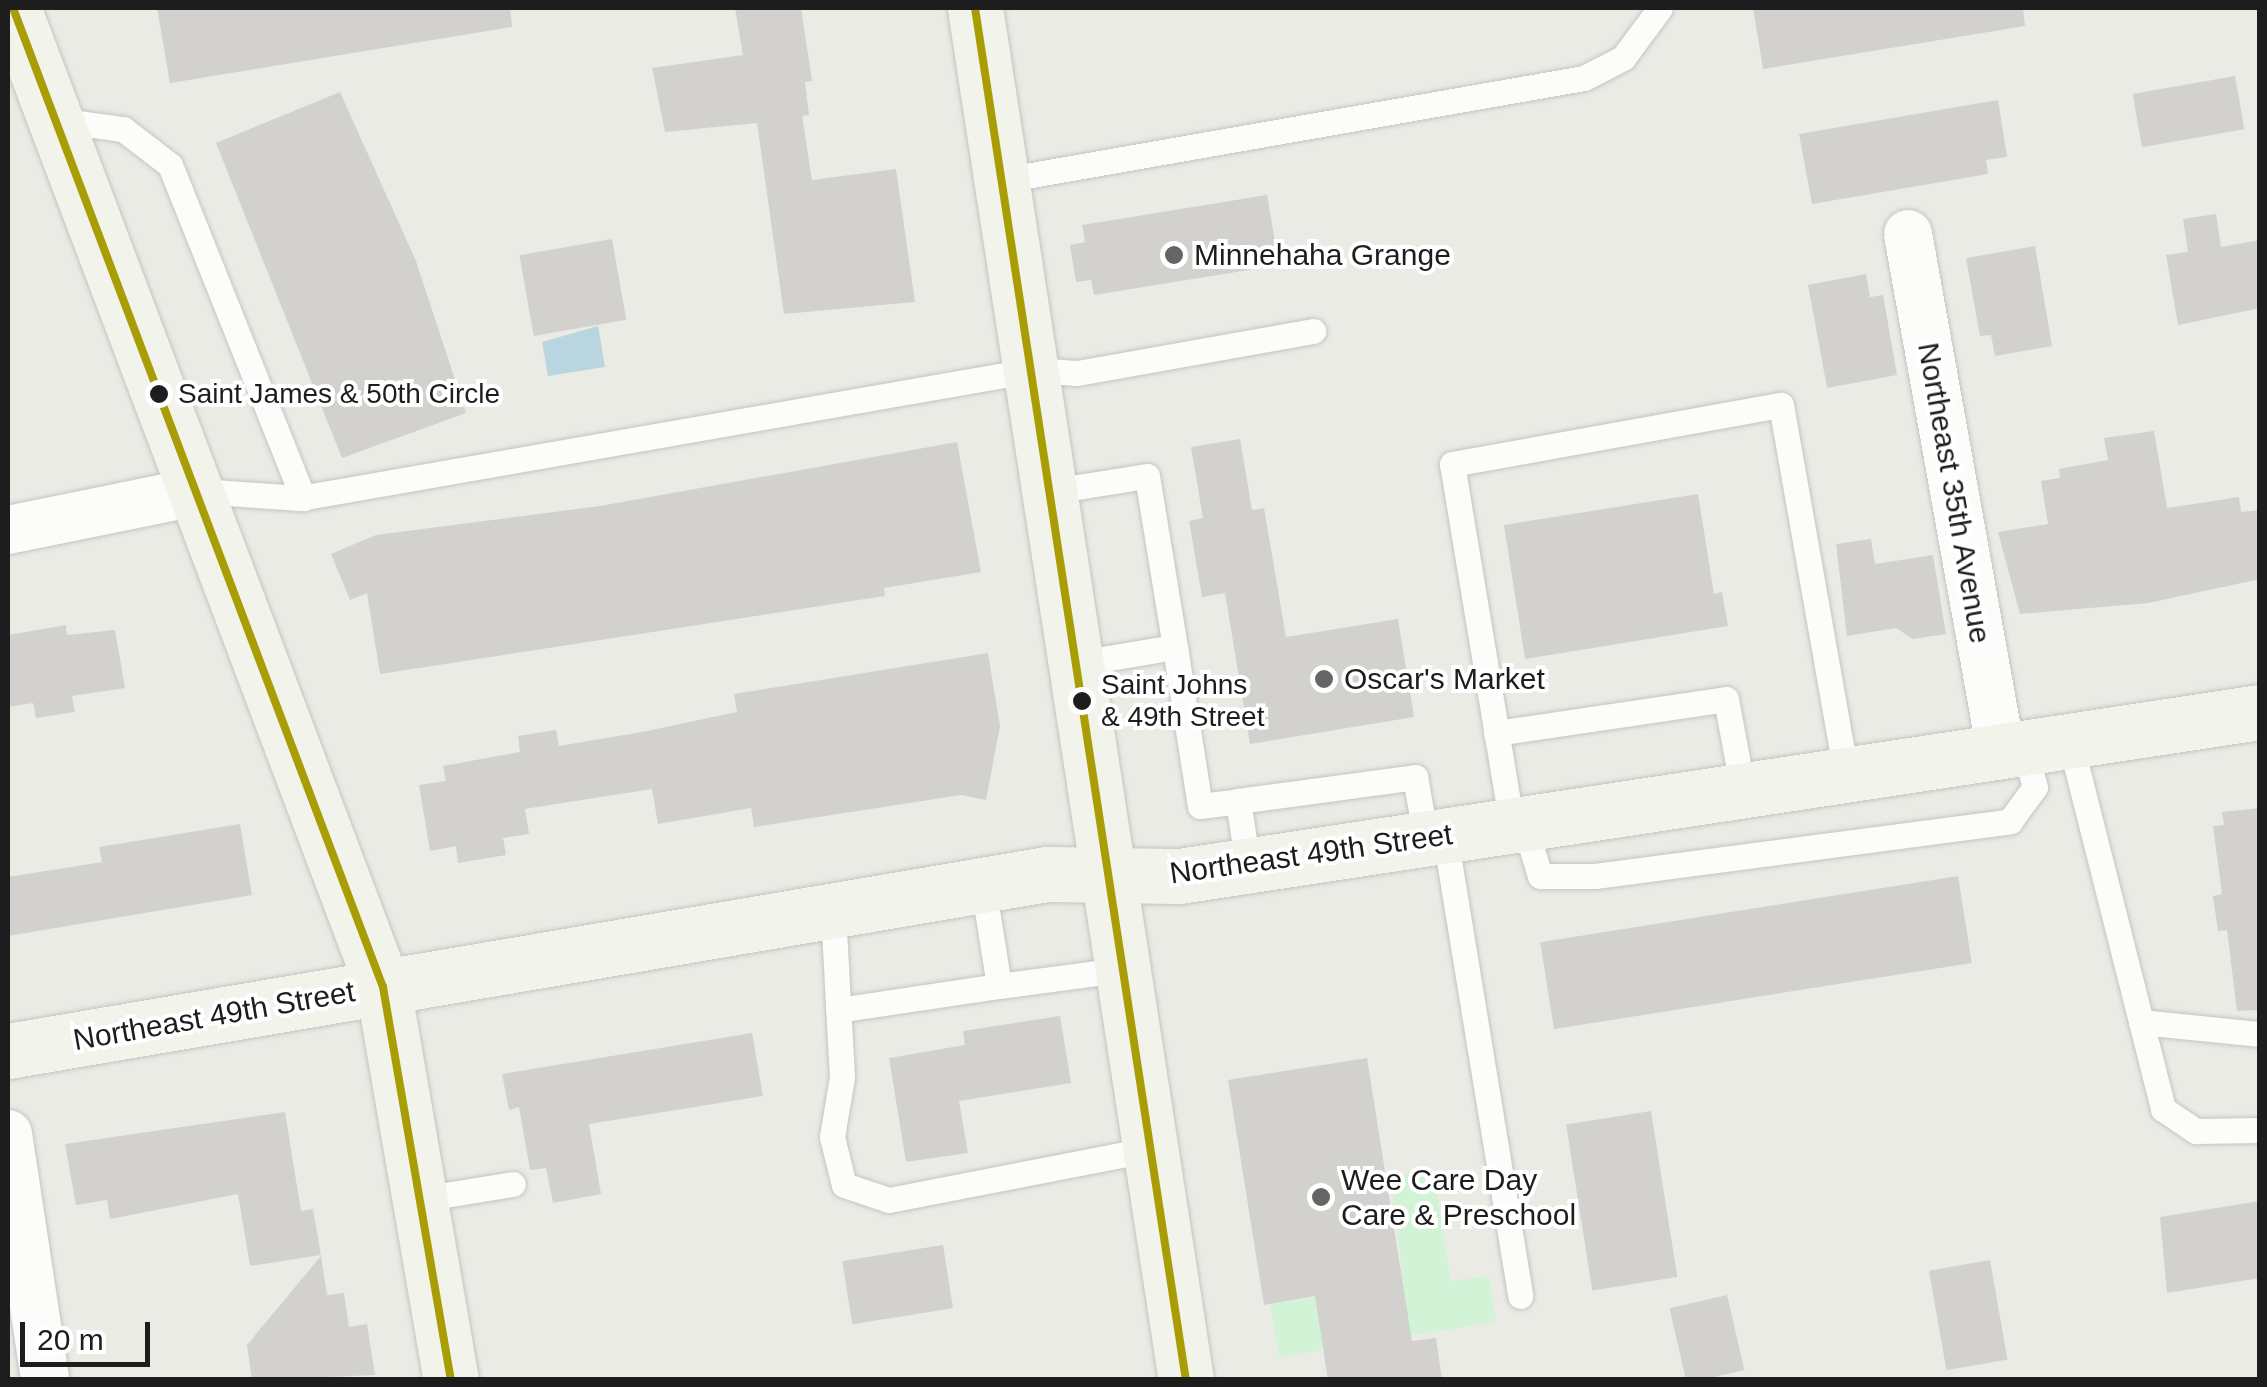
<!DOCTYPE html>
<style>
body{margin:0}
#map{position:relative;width:2267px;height:1387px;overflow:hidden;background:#ebebe6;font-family:Arial,sans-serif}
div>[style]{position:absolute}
.park>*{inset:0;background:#d3f3d6}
.water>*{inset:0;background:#b9d5df}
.building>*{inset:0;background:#d2d1cd;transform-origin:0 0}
.roads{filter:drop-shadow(0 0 2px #c4c4c2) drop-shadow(0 0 2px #c4c4c2)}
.lane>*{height:25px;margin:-12.5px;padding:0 12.5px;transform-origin:12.5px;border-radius:12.5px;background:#fcfcfb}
.street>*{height:48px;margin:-24px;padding:0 24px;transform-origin:24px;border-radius:24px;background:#fcfcfb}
.secondary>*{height:55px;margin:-27.5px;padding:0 27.5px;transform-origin:27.5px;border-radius:27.5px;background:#f2f3ea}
.bus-1>*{height:8px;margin:-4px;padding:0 4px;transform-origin:4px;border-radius:4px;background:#a89d04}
.dots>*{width:28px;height:28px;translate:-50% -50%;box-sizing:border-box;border:5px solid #fff;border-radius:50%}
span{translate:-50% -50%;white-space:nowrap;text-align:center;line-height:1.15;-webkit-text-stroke:8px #fff;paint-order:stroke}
.bus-label{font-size:28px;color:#1d1d1d}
.left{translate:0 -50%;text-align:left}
.poi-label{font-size:30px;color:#1d1d1d}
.street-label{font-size:30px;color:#1d1d1d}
.frame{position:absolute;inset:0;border:10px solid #1d1d1d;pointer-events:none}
.scale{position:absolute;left:20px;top:1322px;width:130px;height:45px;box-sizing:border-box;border:5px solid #1d1d1d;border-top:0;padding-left:12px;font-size:30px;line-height:35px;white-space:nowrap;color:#1d1d1d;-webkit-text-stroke:8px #fff;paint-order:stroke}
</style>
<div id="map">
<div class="park">
<div style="clip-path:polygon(1433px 1170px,1451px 1281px,1489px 1276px,1496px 1322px,1279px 1357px,1270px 1304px,1403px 1283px,1391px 1176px)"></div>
</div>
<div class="water">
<div style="clip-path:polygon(598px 326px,605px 367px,548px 376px,542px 342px)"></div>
</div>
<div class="building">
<div style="clip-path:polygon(157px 8px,510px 8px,512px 27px,170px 83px)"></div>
<div style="clip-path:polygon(735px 8px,801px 8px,812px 81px,805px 82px,809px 115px,802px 116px,812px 180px,896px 169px,915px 302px,784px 314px,757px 123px,665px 132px,652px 68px,743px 55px)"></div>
<div style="clip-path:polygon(1753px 8px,2023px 8px,2025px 26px,1763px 69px)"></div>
<div style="left:2235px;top:76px;width:54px;height:104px;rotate:80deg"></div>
<div style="clip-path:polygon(340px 92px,416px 261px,466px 413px,342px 458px,216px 143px)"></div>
<div style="clip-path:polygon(1998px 100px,2007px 157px,1986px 160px,1988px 174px,1812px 204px,1799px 134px)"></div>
<div style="clip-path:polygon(1267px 195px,1279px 265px,1094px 295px,1091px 280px,1076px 282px,1070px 245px,1085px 242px,1082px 225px)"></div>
<div style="clip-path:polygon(2216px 214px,2221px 247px,2260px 240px,2260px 308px,2178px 325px,2166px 255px,2188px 252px,2183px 219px)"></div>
<div style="left:612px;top:239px;width:82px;height:94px;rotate:80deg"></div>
<div style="clip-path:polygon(2035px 246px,2052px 346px,1995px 356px,1991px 335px,1980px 336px,1966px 258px)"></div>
<div style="clip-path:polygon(1866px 274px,1870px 297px,1883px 295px,1897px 375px,1827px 388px,1808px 285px)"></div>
<div style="clip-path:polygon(2154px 431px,2167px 508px,2239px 497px,2241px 512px,2260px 510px,2260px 579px,2148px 603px,2020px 614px,1998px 532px,2048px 524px,2041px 481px,2060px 478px,2059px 469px,2108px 460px,2104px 438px)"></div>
<div style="clip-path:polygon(1240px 439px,1252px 510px,1264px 508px,1286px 637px,1398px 619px,1414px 717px,1250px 744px,1225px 593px,1202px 597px,1189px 521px,1203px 518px,1191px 447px)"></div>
<div style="clip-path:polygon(957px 442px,981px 572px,884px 588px,885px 596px,380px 674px,367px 593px,350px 600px,331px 554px,376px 535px,600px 506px)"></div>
<div style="clip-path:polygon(1698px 494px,1714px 594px,1722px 592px,1728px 626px,1525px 659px,1504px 525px)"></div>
<div style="clip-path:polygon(1871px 539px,1875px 564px,1933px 555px,1946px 634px,1913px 639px,1896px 628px,1847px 636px,1836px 544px)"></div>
<div style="clip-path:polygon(66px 625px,67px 635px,115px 630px,125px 688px,72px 696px,75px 712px,36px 718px,33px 703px,8px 707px,8px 635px)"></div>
<div style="clip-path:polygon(988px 653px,1000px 726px,986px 800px,961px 795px,754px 827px,751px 808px,658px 824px,652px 789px,525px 809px,529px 834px,503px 838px,506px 855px,458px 863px,456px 846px,430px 851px,419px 785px,446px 781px,443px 766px,520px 752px,518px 736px,556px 730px,559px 746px,642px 732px,737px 712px,734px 694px)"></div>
<div style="clip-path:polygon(2260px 808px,2260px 1010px,2237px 1011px,2227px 930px,2218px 931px,2213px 896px,2222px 894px,2213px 826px,2224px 825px,2222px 812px)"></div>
<div style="clip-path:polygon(240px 824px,252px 895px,8px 936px,8px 877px,102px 862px,99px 847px)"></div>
<div style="left:1958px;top:876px;width:88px;height:423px;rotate:81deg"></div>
<div style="clip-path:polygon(1060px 1016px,1071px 1083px,959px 1101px,968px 1153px,906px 1162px,889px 1058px,965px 1045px,963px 1031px)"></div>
<div style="clip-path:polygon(752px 1033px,763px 1096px,589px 1124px,601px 1194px,553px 1203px,546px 1168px,530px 1170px,519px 1107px,509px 1110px,502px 1074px)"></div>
<div style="clip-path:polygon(1367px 1058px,1412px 1341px,1436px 1338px,1442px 1380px,1328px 1380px,1315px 1296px,1264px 1305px,1228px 1080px)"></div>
<div style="left:1651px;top:1111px;width:168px;height:86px;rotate:81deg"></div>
<div style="clip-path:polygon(285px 1112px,301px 1211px,313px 1209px,321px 1255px,250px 1266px,238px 1194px,110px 1219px,107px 1200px,76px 1205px,65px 1144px)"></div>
<div style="clip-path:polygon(2260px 1201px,2260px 1278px,2167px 1293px,2160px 1217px)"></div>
<div style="left:943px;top:1245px;width:64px;height:102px;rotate:81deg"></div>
<div style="clip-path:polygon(321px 1256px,327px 1295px,344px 1293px,349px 1327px,367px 1324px,375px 1375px,252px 1380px,247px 1345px)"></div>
<div style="left:1990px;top:1260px;width:101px;height:62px;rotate:80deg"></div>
<div style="left:1727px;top:1295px;width:77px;height:59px;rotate:77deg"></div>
</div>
<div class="roads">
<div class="lane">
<div style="left:56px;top:120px;width:68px;rotate:7.7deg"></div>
<div style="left:123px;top:129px;width:59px;rotate:37.5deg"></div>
<div style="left:170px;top:165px;width:359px;rotate:68.2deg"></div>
<div style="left:1003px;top:180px;width:590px;rotate:-9.96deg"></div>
<div style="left:1584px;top:78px;width:44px;rotate:-27.1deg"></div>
<div style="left:1623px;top:58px;width:62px;rotate:-53.5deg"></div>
<div style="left:199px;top:491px;width:101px;rotate:4deg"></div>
<div style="left:300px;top:498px;width:744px;rotate:-9.91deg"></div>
<div style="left:1033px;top:370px;width:44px;rotate:3.9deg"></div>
<div style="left:1077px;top:373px;width:240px;rotate:-10.1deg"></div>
<div style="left:1052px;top:491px;width:96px;rotate:-9deg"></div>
<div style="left:1147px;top:476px;width:173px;rotate:80.7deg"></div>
<div style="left:1079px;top:663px;width:97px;rotate:-9.5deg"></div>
<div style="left:1175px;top:647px;width:161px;rotate:81.1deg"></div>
<div style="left:1200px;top:806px;width:38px;rotate:-7deg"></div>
<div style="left:1496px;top:733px;width:232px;rotate:-8.4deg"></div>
<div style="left:1726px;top:699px;width:94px;rotate:79.5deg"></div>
<div style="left:2070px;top:741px;width:380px;rotate:75.8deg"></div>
<div style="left:2163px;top:1109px;width:40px;rotate:34deg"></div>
<div style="left:2196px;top:1131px;width:64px;rotate:-0.9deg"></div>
<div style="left:1524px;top:824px;width:54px;rotate:72.9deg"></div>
<div style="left:1540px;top:876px;width:55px"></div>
<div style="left:1595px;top:876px;width:419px;rotate:-7.5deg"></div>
<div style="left:2010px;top:821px;width:42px;rotate:-53.7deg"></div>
<div style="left:2035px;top:787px;width:40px;rotate:-106deg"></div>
<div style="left:1512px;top:826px;width:367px;rotate:-99.4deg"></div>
<div style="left:1452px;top:464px;width:334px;rotate:-10.2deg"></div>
<div style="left:1781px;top:405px;width:376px;rotate:80deg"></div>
<div style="left:1445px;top:836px;width:466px;rotate:80.7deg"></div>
<div style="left:1248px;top:866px;width:66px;rotate:-98.7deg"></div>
<div style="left:1238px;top:801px;width:179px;rotate:-7.7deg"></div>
<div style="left:1415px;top:777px;width:63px;rotate:79.9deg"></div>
<div style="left:833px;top:911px;width:166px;rotate:86.9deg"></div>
<div style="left:842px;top:1077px;width:61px;rotate:99.5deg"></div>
<div style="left:832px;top:1137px;width:49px;rotate:76deg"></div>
<div style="left:844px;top:1185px;width:47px;rotate:18.4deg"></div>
<div style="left:889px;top:1200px;width:268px;rotate:-11deg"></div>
<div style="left:999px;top:986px;width:128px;rotate:-7.6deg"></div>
<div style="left:838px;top:1010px;width:163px;rotate:-8.5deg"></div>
<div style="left:999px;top:986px;width:102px;rotate:-99deg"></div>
<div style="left:2141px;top:1022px;width:120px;rotate:5.8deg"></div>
<div style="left:420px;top:1199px;width:94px;rotate:-9.2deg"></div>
</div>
<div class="street">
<div style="left:1908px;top:234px;width:526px;rotate:79.82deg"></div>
<div style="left:8px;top:530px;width:195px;rotate:-11.5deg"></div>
<div style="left:8px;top:1134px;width:249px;rotate:81.4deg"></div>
</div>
<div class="secondary">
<div style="left:13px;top:8px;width:1047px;rotate:69.3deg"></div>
<div style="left:383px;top:987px;width:399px;rotate:80.2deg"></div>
<div style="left:975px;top:8px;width:1388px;rotate:81.26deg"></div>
<div style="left:8px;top:1051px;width:1054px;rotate:-9.67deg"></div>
<div style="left:1047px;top:874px;width:132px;rotate:0.9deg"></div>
<div style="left:1179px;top:876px;width:1093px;rotate:-8.63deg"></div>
</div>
</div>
<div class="bus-1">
<div style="left:13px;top:8px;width:1047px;rotate:69.3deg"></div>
<div style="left:383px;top:987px;width:399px;rotate:80.2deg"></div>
<div style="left:975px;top:8px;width:1388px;rotate:81.26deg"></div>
</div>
<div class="dots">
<div style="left:1174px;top:255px;background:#656563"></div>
<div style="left:159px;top:394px;background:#1d1d1d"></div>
<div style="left:1324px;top:679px;background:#656563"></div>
<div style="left:1082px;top:701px;background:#1d1d1d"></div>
<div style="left:1321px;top:1197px;background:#656563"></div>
</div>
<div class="bus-label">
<span class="left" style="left:178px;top:394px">Saint James &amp; 50th Circle</span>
<span class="left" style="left:1101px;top:701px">Saint Johns<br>&amp; 49th Street</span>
</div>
<div class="poi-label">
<span class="left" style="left:1194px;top:255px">Minnehaha Grange</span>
<span class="left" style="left:1344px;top:679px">Oscar's Market</span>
<span class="left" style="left:1341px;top:1197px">Wee Care Day<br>Care &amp; Preschool</span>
</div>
<div class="street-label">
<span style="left:1954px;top:493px;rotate:80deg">Northeast 35th Avenue</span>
<span style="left:1311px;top:854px;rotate:-8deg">Northeast 49th Street</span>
<span style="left:214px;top:1016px;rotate:-10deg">Northeast 49th Street</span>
</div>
<div class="frame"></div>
<div class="scale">20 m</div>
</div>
